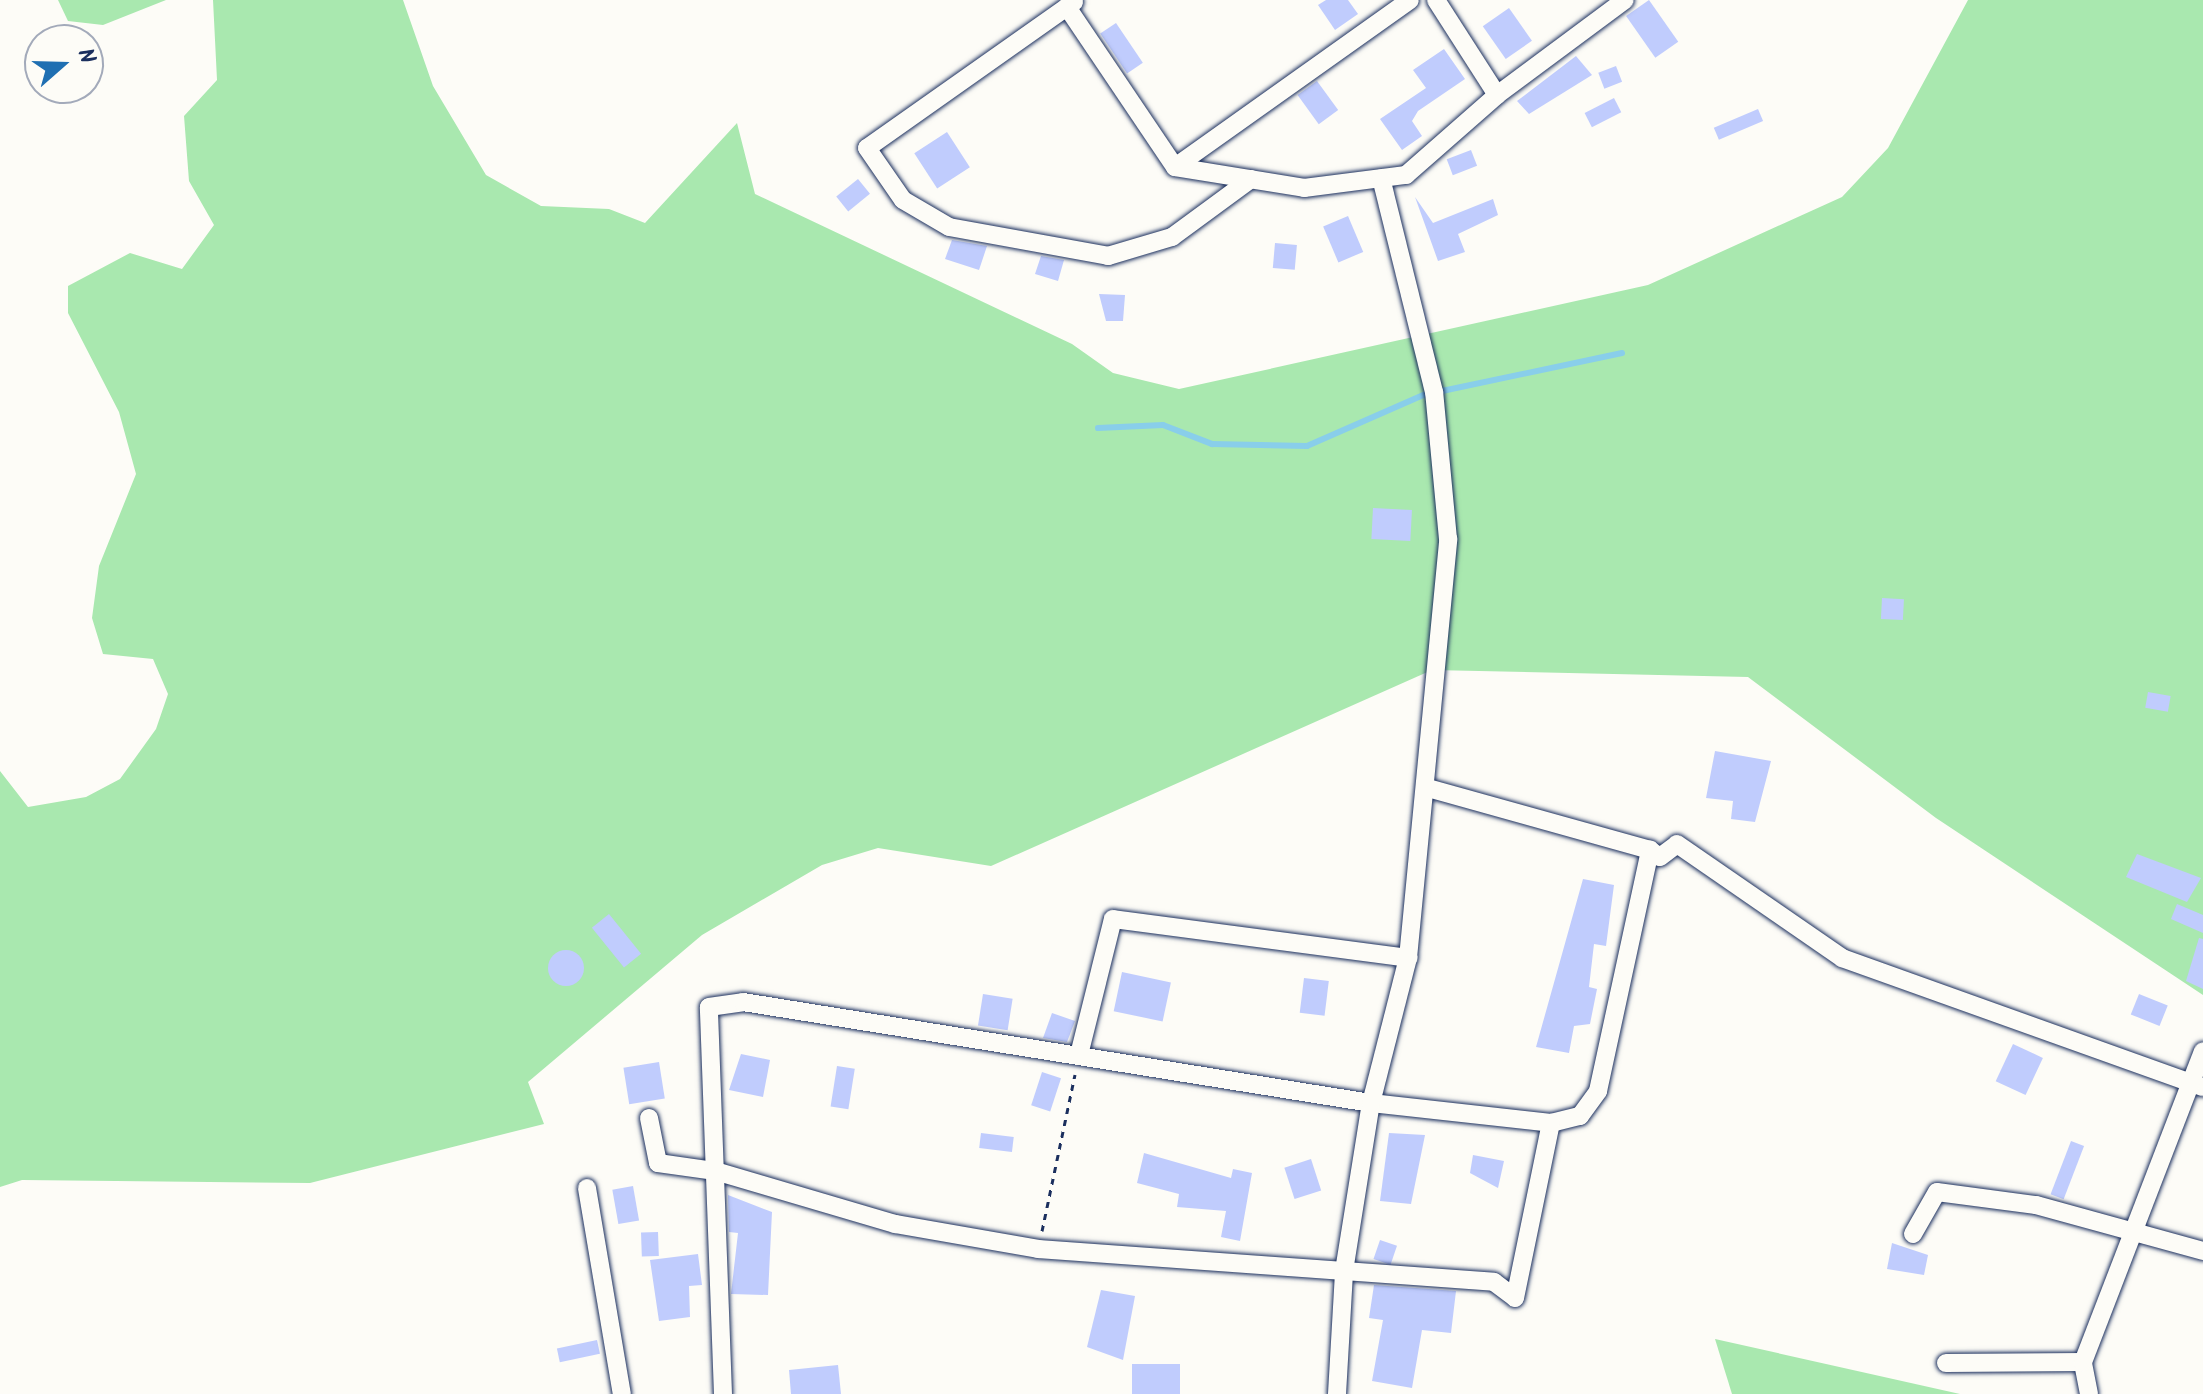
<!DOCTYPE html>
<style>
body{margin:0}
#map{position:relative;width:2203px;height:1394px;overflow:hidden;background:#fdfcf7;font-family:Kalam,sans-serif}
div>[style]{position:absolute}
.green>*{inset:0;background:#a9e8af}
.stream>*{height:6px;margin:-3px;padding:0 3px;transform-origin:3px;border-radius:3px;background:#89ceea}
.building>*{inset:0;background:#c0ccfd;transform-origin:0 0}
.round{border-radius:50%}
.path>*{height:3px;margin-top:-1.5px;transform-origin:0;background:repeating-linear-gradient(90deg,#1b2f5e 0 6px,transparent 0 12px)}
.roads{filter:drop-shadow(0 0 2px #1b2f5e) drop-shadow(0 0 2px #1b2f5e)}
.street>*{height:18px;margin:-9px;padding:0 9px;transform-origin:9px;border-radius:9px;background:#fdfcf7}
span{translate:-50% -50%;white-space:nowrap;text-align:center;line-height:1.15;-webkit-text-stroke:8px #fdfcf7;paint-order:stroke}
.north{position:absolute;left:24px;top:24px;width:80px;height:80px;box-sizing:border-box;background:#fdfcf7;border:2px solid #a3aaba;border-radius:50%;rotate:70deg;font-size:22px;font-weight:700;line-height:32px;text-align:center;color:#1b2f5e}
.north::after{content:'';display:block;margin:auto;width:28px;height:36px;background:#1f6fb2;clip-path:polygon(50% 0,100% 100%,50% 72%,0 100%)}
</style>
<div id="map">
<div class="green">
<div style="clip-path:polygon(58px 0,166px 0,103px 25px,68px 21px)"></div>
<div style="clip-path:polygon(213px 0,403px 0,433px 86px,486px 175px,541px 206px,609px 209px,645px 223px,737px 123px,755px 194px,1072px 344px,1113px 373px,1179px 389px,1648px 285px,1842px 197px,1888px 148px,1968px 0,2203px 0,2203px 995px,1936px 818px,1748px 677px,1432px 670px,991px 866px,878px 848px,822px 865px,702px 935px,528px 1082px,544px 1124px,310px 1183px,22px 1180px,0 1187px,0 771px,28px 807px,86px 797px,120px 779px,156px 729px,168px 694px,153px 659px,103px 654px,92px 618px,99px 566px,136px 474px,119px 412px,68px 313px,68px 286px,130px 253px,182px 269px,214px 225px,189px 181px,184px 116px,217px 80px)"></div>
<div style="clip-path:polygon(1715px 1339px,1960px 1394px,1732px 1394px)"></div>
</div>
<div class="stream">
<div style="left:1442px;top:391px;width:184px;rotate:-11.9deg"></div>
<div style="left:1098px;top:428px;width:65px;rotate:-2.6deg"></div>
<div style="left:1163px;top:425px;width:53px;rotate:21.2deg"></div>
<div style="left:1212px;top:444px;width:95px;rotate:1.2deg"></div>
<div style="left:1307px;top:446px;width:127px;rotate:-23.7deg"></div>
</div>
<div class="building">
<div style="clip-path:polygon(1326px 0,1348px 0,1358px 14px,1335px 30px,1318px 5px)"></div>
<div style="left:1649px;top:0;width:51px;height:28px;rotate:55deg"></div>
<div style="left:1509px;top:8px;width:40px;height:32px;rotate:55deg"></div>
<div style="left:1116px;top:23px;width:48px;height:19px;rotate:56deg"></div>
<div style="clip-path:polygon(1444px 49px,1465px 79px,1418px 111px,1412px 121px,1422px 136px,1402px 150px,1380px 119px,1426px 88px,1413px 70px)"></div>
<div style="clip-path:polygon(1576px 56px,1592px 75px,1529px 114px,1517px 101px)"></div>
<div style="left:1616px;top:66px;width:17px;height:19px;rotate:69deg"></div>
<div style="left:1317px;top:81px;width:36px;height:24px;rotate:54deg"></div>
<div style="left:1614px;top:98px;width:16px;height:33px;rotate:63deg"></div>
<div style="left:1758px;top:109px;width:13px;height:48px;rotate:67deg"></div>
<div style="left:947px;top:132px;width:42px;height:39px;rotate:57deg"></div>
<div style="left:1471px;top:150px;width:17px;height:26px;rotate:69deg"></div>
<div style="left:858px;top:179px;width:19px;height:28px;rotate:51deg"></div>
<div style="clip-path:polygon(1415px 197px,1433px 223px,1493px 199px,1498px 215px,1458px 234px,1465px 252px,1438px 261px)"></div>
<div style="left:1348px;top:216px;width:39px;height:27px;rotate:67deg"></div>
<div style="clip-path:polygon(952px 240px,987px 246px,979px 270px,945px 259px)"></div>
<div style="left:1275px;top:243px;width:22px;height:25px;rotate:5deg"></div>
<div style="clip-path:polygon(1041px 256px,1064px 260px,1058px 281px,1035px 274px)"></div>
<div style="clip-path:polygon(1099px 294px,1125px 295px,1123px 321px,1106px 321px)"></div>
<div style="left:1373px;top:508px;width:39px;height:31px;rotate:3deg"></div>
<div style="left:1882px;top:598px;width:22px;height:21px;rotate:3deg"></div>
<div style="left:2148px;top:692px;width:23px;height:16px;rotate:10deg"></div>
<div style="clip-path:polygon(1715px 751px,1771px 761px,1755px 822px,1731px 819px,1733px 801px,1706px 798px)"></div>
<div style="clip-path:polygon(2137px 854px,2201px 878px,2187px 902px,2126px 877px)"></div>
<div style="clip-path:polygon(1583px 879px,1614px 885px,1606px 946px,1594px 944px,1589px 987px,1597px 989px,1590px 1024px,1574px 1026px,1569px 1053px,1536px 1047px)"></div>
<div style="clip-path:polygon(2177px 904px,2203px 915px,2203px 933px,2171px 919px)"></div>
<div style="left:609px;top:914px;width:51px;height:22px;rotate:51deg"></div>
<div style="clip-path:polygon(2199px 938px,2203px 939px,2203px 989px,2186px 981px)"></div>
<div class="round" style="left:548px;top:950px;width:36px;height:36px"></div>
<div style="left:1122px;top:972px;width:50px;height:40px;rotate:12deg"></div>
<div style="left:1304px;top:978px;width:25px;height:35px;rotate:7deg"></div>
<div style="left:983px;top:994px;width:30px;height:32px;rotate:9deg"></div>
<div style="left:2139px;top:994px;width:31px;height:22px;rotate:22deg"></div>
<div style="clip-path:polygon(1052px 1013px,1075px 1021px,1067px 1042px,1043px 1038px)"></div>
<div style="left:2013px;top:1044px;width:33px;height:41px;rotate:25deg"></div>
<div style="clip-path:polygon(741px 1054px,770px 1060px,763px 1097px,729px 1090px)"></div>
<div style="left:659px;top:1062px;width:37px;height:36px;rotate:81deg"></div>
<div style="left:837px;top:1066px;width:18px;height:41px;rotate:9deg"></div>
<div style="left:1042px;top:1072px;width:20px;height:35px;rotate:18deg"></div>
<div style="left:981px;top:1133px;width:33px;height:15px;rotate:7deg"></div>
<div style="clip-path:polygon(1389px 1133px,1425px 1135px,1411px 1204px,1380px 1201px)"></div>
<div style="left:2071px;top:1141px;width:14px;height:57px;rotate:21deg"></div>
<div style="clip-path:polygon(1144px 1153px,1231px 1178px,1233px 1169px,1252px 1173px,1240px 1241px,1221px 1237px,1226px 1211px,1177px 1207px,1179px 1194px,1137px 1183px)"></div>
<div style="clip-path:polygon(1473px 1155px,1504px 1161px,1498px 1188px,1470px 1173px)"></div>
<div style="left:1311px;top:1159px;width:33px;height:28px;rotate:72deg"></div>
<div style="left:633px;top:1186px;width:35px;height:21px;rotate:80deg"></div>
<div style="clip-path:polygon(728px 1195px,772px 1212px,768px 1295px,731px 1294px,738px 1233px,729px 1232px)"></div>
<div style="left:658px;top:1232px;width:24px;height:17px;rotate:88deg"></div>
<div style="left:1380px;top:1240px;width:18px;height:20px;rotate:19deg"></div>
<div style="clip-path:polygon(1892px 1243px,1928px 1255px,1924px 1275px,1887px 1269px)"></div>
<div style="clip-path:polygon(698px 1254px,702px 1285px,689px 1286px,690px 1317px,659px 1321px,650px 1260px)"></div>
<div style="clip-path:polygon(1374px 1285px,1456px 1291px,1451px 1333px,1422px 1330px,1412px 1388px,1372px 1381px,1383px 1320px,1369px 1318px)"></div>
<div style="clip-path:polygon(1101px 1290px,1135px 1296px,1123px 1360px,1087px 1347px)"></div>
<div style="left:597px;top:1340px;width:14px;height:41px;rotate:78deg"></div>
<div style="left:1180px;top:1364px;width:30px;height:48px;rotate:90deg"></div>
<div style="clip-path:polygon(838px 1365px,841px 1394px,791px 1394px,789px 1370px)"></div>
</div>
<div class="path">
<div style="left:1042px;top:1231px;width:160px;rotate:-78.1deg"></div>
</div>
<div class="roads">
<div class="street">
<div style="left:1436px;top:0;width:113px;rotate:57.3deg"></div>
<div style="left:1074px;top:2px;width:253px;rotate:144.8deg"></div>
<div style="left:867px;top:148px;width:63px;rotate:55.3deg"></div>
<div style="left:903px;top:200px;width:53px;rotate:30.4deg"></div>
<div style="left:949px;top:227px;width:162px;rotate:10.3deg"></div>
<div style="left:1108px;top:256px;width:67px;rotate:-16.5deg"></div>
<div style="left:1172px;top:237px;width:98px;rotate:-36.3deg"></div>
<div style="left:1067px;top:7px;width:193px;rotate:56deg"></div>
<div style="left:1175px;top:167px;width:131px;rotate:9.2deg"></div>
<div style="left:1304px;top:188px;width:103px;rotate:-7.3deg"></div>
<div style="left:1406px;top:175px;width:121px;rotate:-41.3deg"></div>
<div style="left:1497px;top:95px;width:159px;rotate:-36.6deg"></div>
<div style="left:1175px;top:167px;width:288px;rotate:-35.4deg"></div>
<div style="left:1428px;top:788px;width:230px;rotate:15.6deg"></div>
<div style="left:1079px;top:1055px;width:140px;rotate:-76deg"></div>
<div style="left:1113px;top:919px;width:298px;rotate:7.5deg"></div>
<div style="left:649px;top:1118px;width:46px;rotate:78.7deg"></div>
<div style="left:658px;top:1163px;width:58px;rotate:8deg"></div>
<div style="left:715px;top:1171px;width:188px;rotate:16.4deg"></div>
<div style="left:895px;top:1224px;width:145px;rotate:9.9deg"></div>
<div style="left:1038px;top:1249px;width:457px;rotate:4.1deg"></div>
<div style="left:1494px;top:1282px;width:26px;rotate:37deg"></div>
<div style="left:1515px;top:1298px;width:179px;rotate:-78.4deg"></div>
<div style="left:1551px;top:1123px;width:30px;rotate:-14deg"></div>
<div style="left:1580px;top:1116px;width:31px;rotate:-54deg"></div>
<div style="left:1598px;top:1091px;width:247px;rotate:-77.8deg"></div>
<div style="left:1650px;top:850px;width:12px;rotate:35deg"></div>
<div style="left:1660px;top:857px;width:21px;rotate:-37deg"></div>
<div style="left:1677px;top:844px;width:201px;rotate:34.6deg"></div>
<div style="left:1842px;top:958px;width:383px;rotate:19.7deg"></div>
<div style="left:587px;top:1188px;width:209px;rotate:80.4deg"></div>
<div style="left:1913px;top:1234px;width:48px;rotate:-60.3deg"></div>
<div style="left:1937px;top:1192px;width:100px;rotate:7.5deg"></div>
<div style="left:2036px;top:1205px;width:173px;rotate:15.4deg"></div>
<div style="left:1946px;top:1363px;width:137px;rotate:-0.4deg"></div>
<div style="left:723px;top:1394px;width:387px;rotate:-92.1deg"></div>
<div style="left:709px;top:1007px;width:34px;rotate:-8deg"></div>
<div style="left:743px;top:1002px;width:636px;rotate:9.14deg"></div>
<div style="left:1371px;top:1103px;width:181px;rotate:6.3deg"></div>
<div style="left:1337px;top:1394px;width:123px;rotate:-86.7deg"></div>
<div style="left:1344px;top:1271px;width:170px;rotate:-80.9deg"></div>
<div style="left:1371px;top:1103px;width:150px;rotate:-75.7deg"></div>
<div style="left:1408px;top:958px;width:421px;rotate:-84.5deg"></div>
<div style="left:1448px;top:539px;width:148px;rotate:-95.4deg"></div>
<div style="left:1434px;top:392px;width:220px;rotate:-103.9deg"></div>
<div style="left:2089px;top:1394px;width:33px;rotate:-101deg"></div>
<div style="left:2083px;top:1362px;width:333px;rotate:-68.9deg"></div>
</div>
</div>
<div class="north">N</div>
</div>
